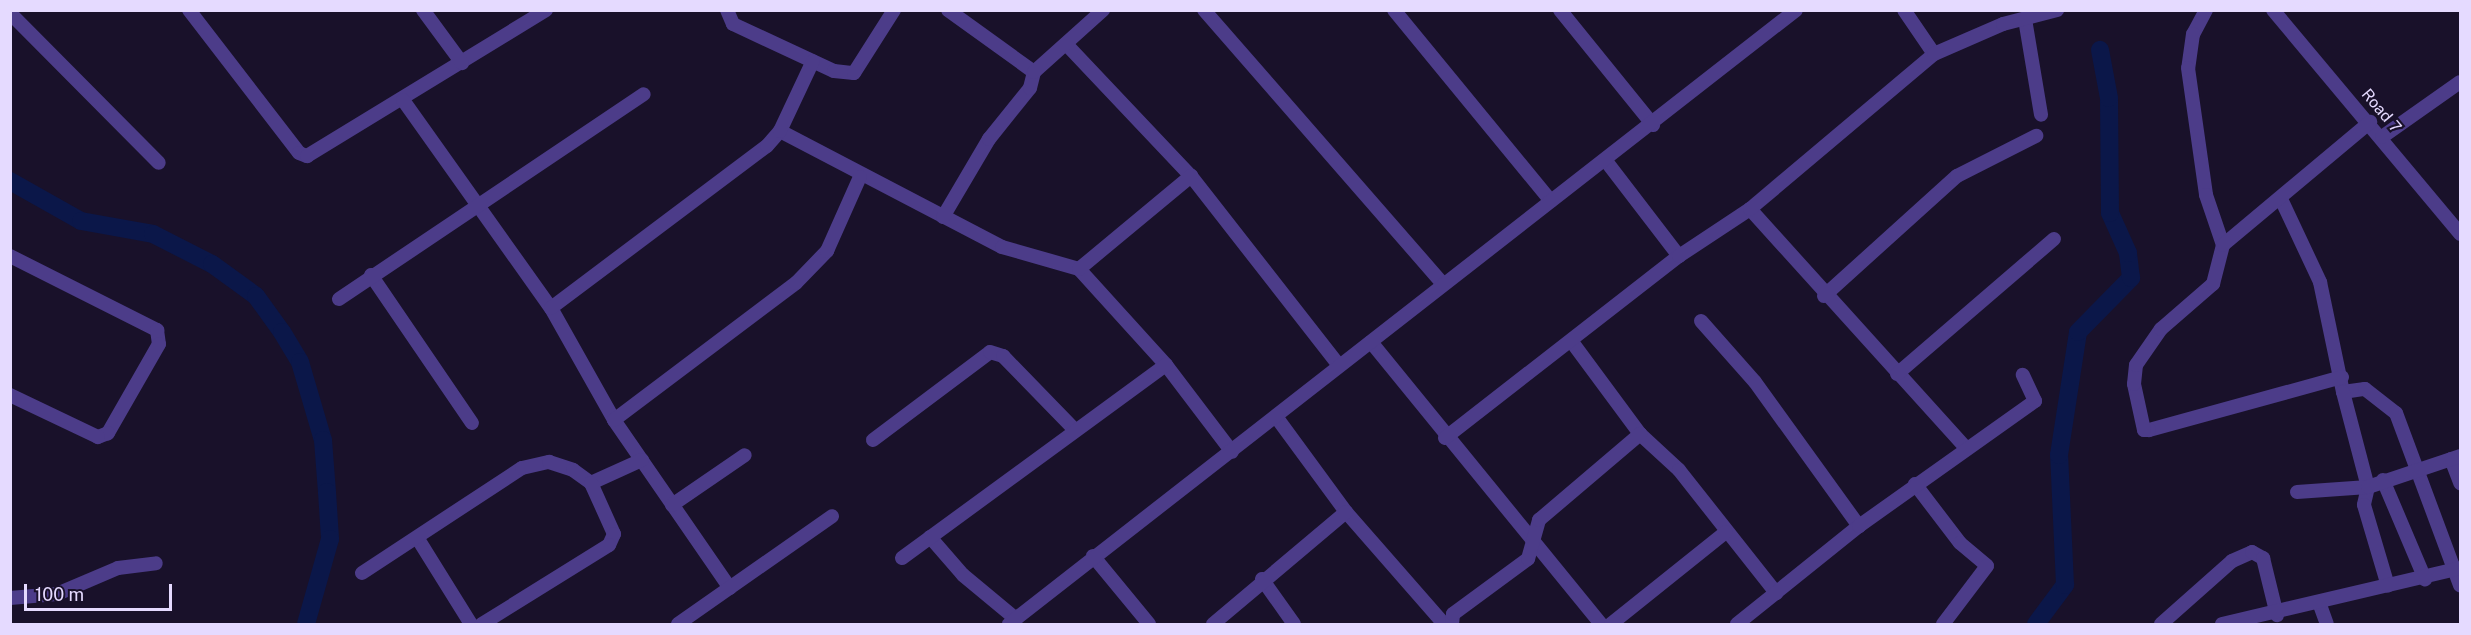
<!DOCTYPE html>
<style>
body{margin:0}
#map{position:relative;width:2471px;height:635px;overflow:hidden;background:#19112a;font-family:"Public Sans",sans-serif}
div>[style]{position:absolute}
.river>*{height:18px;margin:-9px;padding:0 9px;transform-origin:9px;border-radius:9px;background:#0b1749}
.minor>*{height:14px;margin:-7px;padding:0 7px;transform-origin:7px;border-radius:7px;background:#4c3c89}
span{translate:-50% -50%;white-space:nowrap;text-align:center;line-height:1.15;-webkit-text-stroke:4.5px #19112a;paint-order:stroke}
.street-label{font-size:16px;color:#e5daff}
.frame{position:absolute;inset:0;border:12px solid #e5daff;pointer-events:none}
.scale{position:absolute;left:24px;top:584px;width:148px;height:27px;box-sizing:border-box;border:3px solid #e5daff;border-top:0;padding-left:8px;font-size:18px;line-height:21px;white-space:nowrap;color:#e5daff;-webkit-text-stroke:4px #19112a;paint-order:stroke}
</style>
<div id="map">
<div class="river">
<div style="left:10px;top:181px;width:81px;rotate:29.4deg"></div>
<div style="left:81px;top:221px;width:73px;rotate:10.2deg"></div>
<div style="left:153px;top:234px;width:66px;rotate:27deg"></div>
<div style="left:212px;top:264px;width:54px;rotate:36deg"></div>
<div style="left:256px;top:296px;width:44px;rotate:54.2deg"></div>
<div style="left:282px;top:332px;width:35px;rotate:59deg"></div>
<div style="left:300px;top:362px;width:81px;rotate:73.6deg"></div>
<div style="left:323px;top:440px;width:52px;rotate:85.6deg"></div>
<div style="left:327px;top:492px;width:47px;rotate:86.3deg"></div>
<div style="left:330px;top:539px;width:88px;rotate:105.8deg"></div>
<div style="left:2036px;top:624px;width:49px;rotate:-53.4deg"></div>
<div style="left:2065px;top:585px;width:130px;rotate:-92.6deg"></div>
<div style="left:2059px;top:455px;width:124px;rotate:-81.2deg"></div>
<div style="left:2078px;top:332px;width:76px;rotate:-45.5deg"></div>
<div style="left:2131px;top:278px;width:25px;rotate:-97deg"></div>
<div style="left:2128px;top:253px;width:44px;rotate:-114.2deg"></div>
<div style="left:2110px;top:213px;width:115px;rotate:-90.5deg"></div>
<div style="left:2109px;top:98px;width:49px;rotate:-100.6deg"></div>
</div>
<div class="minor">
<div style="left:189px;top:10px;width:180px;rotate:52.4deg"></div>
<div style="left:299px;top:153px;width:9px;rotate:21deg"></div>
<div style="left:307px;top:156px;width:280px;rotate:-31.4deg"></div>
<div style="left:423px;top:10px;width:66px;rotate:53.7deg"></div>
<div style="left:727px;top:10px;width:15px;rotate:67deg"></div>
<div style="left:733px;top:24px;width:111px;rotate:25deg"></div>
<div style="left:834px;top:71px;width:20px;rotate:6deg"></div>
<div style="left:854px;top:73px;width:75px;rotate:-57.6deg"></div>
<div style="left:948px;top:10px;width:106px;rotate:35.8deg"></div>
<div style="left:1204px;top:10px;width:362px;rotate:48.9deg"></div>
<div style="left:1394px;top:10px;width:247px;rotate:50.6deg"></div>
<div style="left:1560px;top:10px;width:148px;rotate:51deg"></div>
<div style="left:1904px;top:10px;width:53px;rotate:55.7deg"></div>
<div style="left:2206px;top:10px;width:27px;rotate:118deg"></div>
<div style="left:2193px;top:34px;width:34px;rotate:98deg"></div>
<div style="left:2188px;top:68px;width:128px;rotate:81.9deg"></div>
<div style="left:2206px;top:195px;width:53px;rotate:71.2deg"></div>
<div style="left:2273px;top:10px;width:292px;rotate:50.1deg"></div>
<div style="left:10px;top:13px;width:211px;rotate:45.2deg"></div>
<div style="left:2025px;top:19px;width:97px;rotate:80.5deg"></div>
<div style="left:1066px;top:44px;width:182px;rotate:46.6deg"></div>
<div style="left:1191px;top:176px;width:239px;rotate:52deg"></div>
<div style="left:403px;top:100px;width:255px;rotate:54.6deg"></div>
<div style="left:551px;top:308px;width:129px;rotate:60.6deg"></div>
<div style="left:614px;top:420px;width:204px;rotate:55.4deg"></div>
<div style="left:780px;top:131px;width:250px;rotate:27.6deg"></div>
<div style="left:1002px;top:247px;width:80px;rotate:15.9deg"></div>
<div style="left:1079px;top:269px;width:130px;rotate:47.8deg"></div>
<div style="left:1166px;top:365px;width:109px;rotate:52.8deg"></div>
<div style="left:2382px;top:137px;width:95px;rotate:-35.2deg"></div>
<div style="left:1606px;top:161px;width:120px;rotate:52.5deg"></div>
<div style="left:2281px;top:199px;width:92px;rotate:64.8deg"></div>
<div style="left:2320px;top:282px;width:112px;rotate:78.2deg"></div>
<div style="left:2343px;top:392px;width:22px;rotate:-8deg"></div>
<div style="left:2365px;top:389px;width:39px;rotate:38deg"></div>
<div style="left:2396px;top:413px;width:184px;rotate:69.6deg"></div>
<div style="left:1750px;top:209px;width:321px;rotate:47.9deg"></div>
<div style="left:943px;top:217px;width:91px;rotate:-59.5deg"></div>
<div style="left:989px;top:139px;width:65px;rotate:-51.2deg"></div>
<div style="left:1030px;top:88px;width:16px;rotate:-76deg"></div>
<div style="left:1034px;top:72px;width:93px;rotate:-41.9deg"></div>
<div style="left:10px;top:256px;width:165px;rotate:26.7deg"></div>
<div style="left:157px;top:330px;width:14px;rotate:82deg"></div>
<div style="left:159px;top:344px;width:103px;rotate:119.8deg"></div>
<div style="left:108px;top:433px;width:11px;rotate:158deg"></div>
<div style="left:98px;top:437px;width:98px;rotate:-154.5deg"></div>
<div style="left:1079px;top:269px;width:146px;rotate:-39.7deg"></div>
<div style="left:371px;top:275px;width:179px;rotate:55.7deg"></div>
<div style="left:1824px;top:296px;width:179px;rotate:-42.1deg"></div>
<div style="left:1957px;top:176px;width:89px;rotate:-26.9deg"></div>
<div style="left:339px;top:299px;width:367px;rotate:-33.9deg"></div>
<div style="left:551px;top:308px;width:270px;rotate:-36.9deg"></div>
<div style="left:767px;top:146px;width:20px;rotate:-49deg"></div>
<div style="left:780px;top:131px;width:77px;rotate:-64.8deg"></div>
<div style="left:1701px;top:321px;width:81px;rotate:48.5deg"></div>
<div style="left:1755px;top:382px;width:178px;rotate:54.2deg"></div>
<div style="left:1371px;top:342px;width:364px;rotate:50.8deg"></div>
<div style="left:1572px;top:342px;width:114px;rotate:53.5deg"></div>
<div style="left:1640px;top:434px;width:53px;rotate:42.7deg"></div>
<div style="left:1679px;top:470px;width:157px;rotate:51.7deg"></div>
<div style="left:1897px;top:374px;width:207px;rotate:-40.7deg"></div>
<div style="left:2342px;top:377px;width:200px;rotate:164.6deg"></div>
<div style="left:2149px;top:430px;width:5px;rotate:180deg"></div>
<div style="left:2144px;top:430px;width:47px;rotate:-102.3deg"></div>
<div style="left:2134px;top:384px;width:19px;rotate:-84deg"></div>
<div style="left:2136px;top:365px;width:44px;rotate:-55.2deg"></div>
<div style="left:2161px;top:329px;width:69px;rotate:-40.9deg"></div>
<div style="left:2213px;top:284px;width:40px;rotate:-75.6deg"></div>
<div style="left:2223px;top:245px;width:192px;rotate:-39.9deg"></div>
<div style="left:2343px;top:392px;width:98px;rotate:75.3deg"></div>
<div style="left:2368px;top:487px;width:18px;rotate:103deg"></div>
<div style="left:2364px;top:505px;width:84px;rotate:73.5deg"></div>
<div style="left:1277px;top:418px;width:117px;rotate:53.7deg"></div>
<div style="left:1346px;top:512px;width:149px;rotate:48.8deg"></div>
<div style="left:614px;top:420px;width:228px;rotate:-37deg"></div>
<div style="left:796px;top:283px;width:45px;rotate:-45.9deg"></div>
<div style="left:827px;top:251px;width:81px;rotate:-66deg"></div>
<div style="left:1445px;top:438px;width:296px;rotate:-37.9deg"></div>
<div style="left:1679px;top:256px;width:85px;rotate:-33.5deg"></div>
<div style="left:1750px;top:209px;width:241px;rotate:-40.1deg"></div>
<div style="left:1934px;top:54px;width:75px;rotate:-23.5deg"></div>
<div style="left:2003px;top:24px;width:56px;rotate:-14.5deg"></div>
<div style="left:873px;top:440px;width:146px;rotate:-36.9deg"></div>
<div style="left:990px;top:352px;width:14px;rotate:17deg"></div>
<div style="left:1003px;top:356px;width:103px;rotate:45.8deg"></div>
<div style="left:2451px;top:459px;width:26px;rotate:69deg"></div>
<div style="left:2383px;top:480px;width:108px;rotate:67deg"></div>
<div style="left:591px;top:483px;width:56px;rotate:-24.3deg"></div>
<div style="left:1915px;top:484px;width:74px;rotate:52.7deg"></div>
<div style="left:1960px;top:543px;width:35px;rotate:40deg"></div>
<div style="left:1987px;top:566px;width:73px;rotate:127.2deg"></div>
<div style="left:2297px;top:492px;width:71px;rotate:-4deg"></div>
<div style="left:2368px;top:487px;width:97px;rotate:-18.6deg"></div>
<div style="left:672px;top:505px;width:88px;rotate:-34.4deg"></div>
<div style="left:930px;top:537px;width:50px;rotate:49deg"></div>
<div style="left:963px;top:575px;width:69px;rotate:39.7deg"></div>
<div style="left:418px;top:539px;width:100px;rotate:58.1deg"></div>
<div style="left:1093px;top:556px;width:88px;rotate:50.5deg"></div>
<div style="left:902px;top:558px;width:327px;rotate:-36.2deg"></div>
<div style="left:362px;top:573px;width:191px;rotate:-33.3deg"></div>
<div style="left:522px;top:468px;width:28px;rotate:-13deg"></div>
<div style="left:549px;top:462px;width:25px;rotate:18deg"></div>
<div style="left:573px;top:470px;width:22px;rotate:36deg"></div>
<div style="left:591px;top:483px;width:56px;rotate:65.7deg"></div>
<div style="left:614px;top:534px;width:12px;rotate:114deg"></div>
<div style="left:609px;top:545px;width:150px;rotate:148.1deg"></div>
<div style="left:1262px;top:579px;width:55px;rotate:54.6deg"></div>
<div style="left:10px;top:598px;width:47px;rotate:-4.9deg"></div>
<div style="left:57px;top:594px;width:66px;rotate:-23.1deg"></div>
<div style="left:118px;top:568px;width:38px;rotate:-7deg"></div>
<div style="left:2320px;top:605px;width:20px;rotate:70deg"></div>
<div style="left:678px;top:624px;width:188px;rotate:-35deg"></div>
<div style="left:1009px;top:624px;width:998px;rotate:-37.96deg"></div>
<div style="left:1213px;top:624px;width:174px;rotate:-40.1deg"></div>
<div style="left:1452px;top:624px;width:10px;rotate:-84deg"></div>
<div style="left:1453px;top:614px;width:93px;rotate:-36.3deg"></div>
<div style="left:1528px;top:559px;width:41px;rotate:-74.2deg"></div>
<div style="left:1539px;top:520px;width:133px;rotate:-40.4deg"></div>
<div style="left:1611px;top:624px;width:147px;rotate:-38.7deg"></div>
<div style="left:1737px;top:624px;width:156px;rotate:-38.8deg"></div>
<div style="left:1859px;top:526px;width:216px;rotate:-35.4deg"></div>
<div style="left:2035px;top:401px;width:29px;rotate:-115deg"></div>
<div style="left:2161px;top:624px;width:95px;rotate:-41.6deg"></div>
<div style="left:2232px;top:561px;width:22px;rotate:-24deg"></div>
<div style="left:2252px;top:552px;width:13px;rotate:29deg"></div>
<div style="left:2263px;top:558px;width:59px;rotate:76.2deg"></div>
<div style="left:2222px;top:624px;width:244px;rotate:-13.2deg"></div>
</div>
<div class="street-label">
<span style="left:2381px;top:111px;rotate:50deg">Road 7</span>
</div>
<div class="frame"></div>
<div class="scale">100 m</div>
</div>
